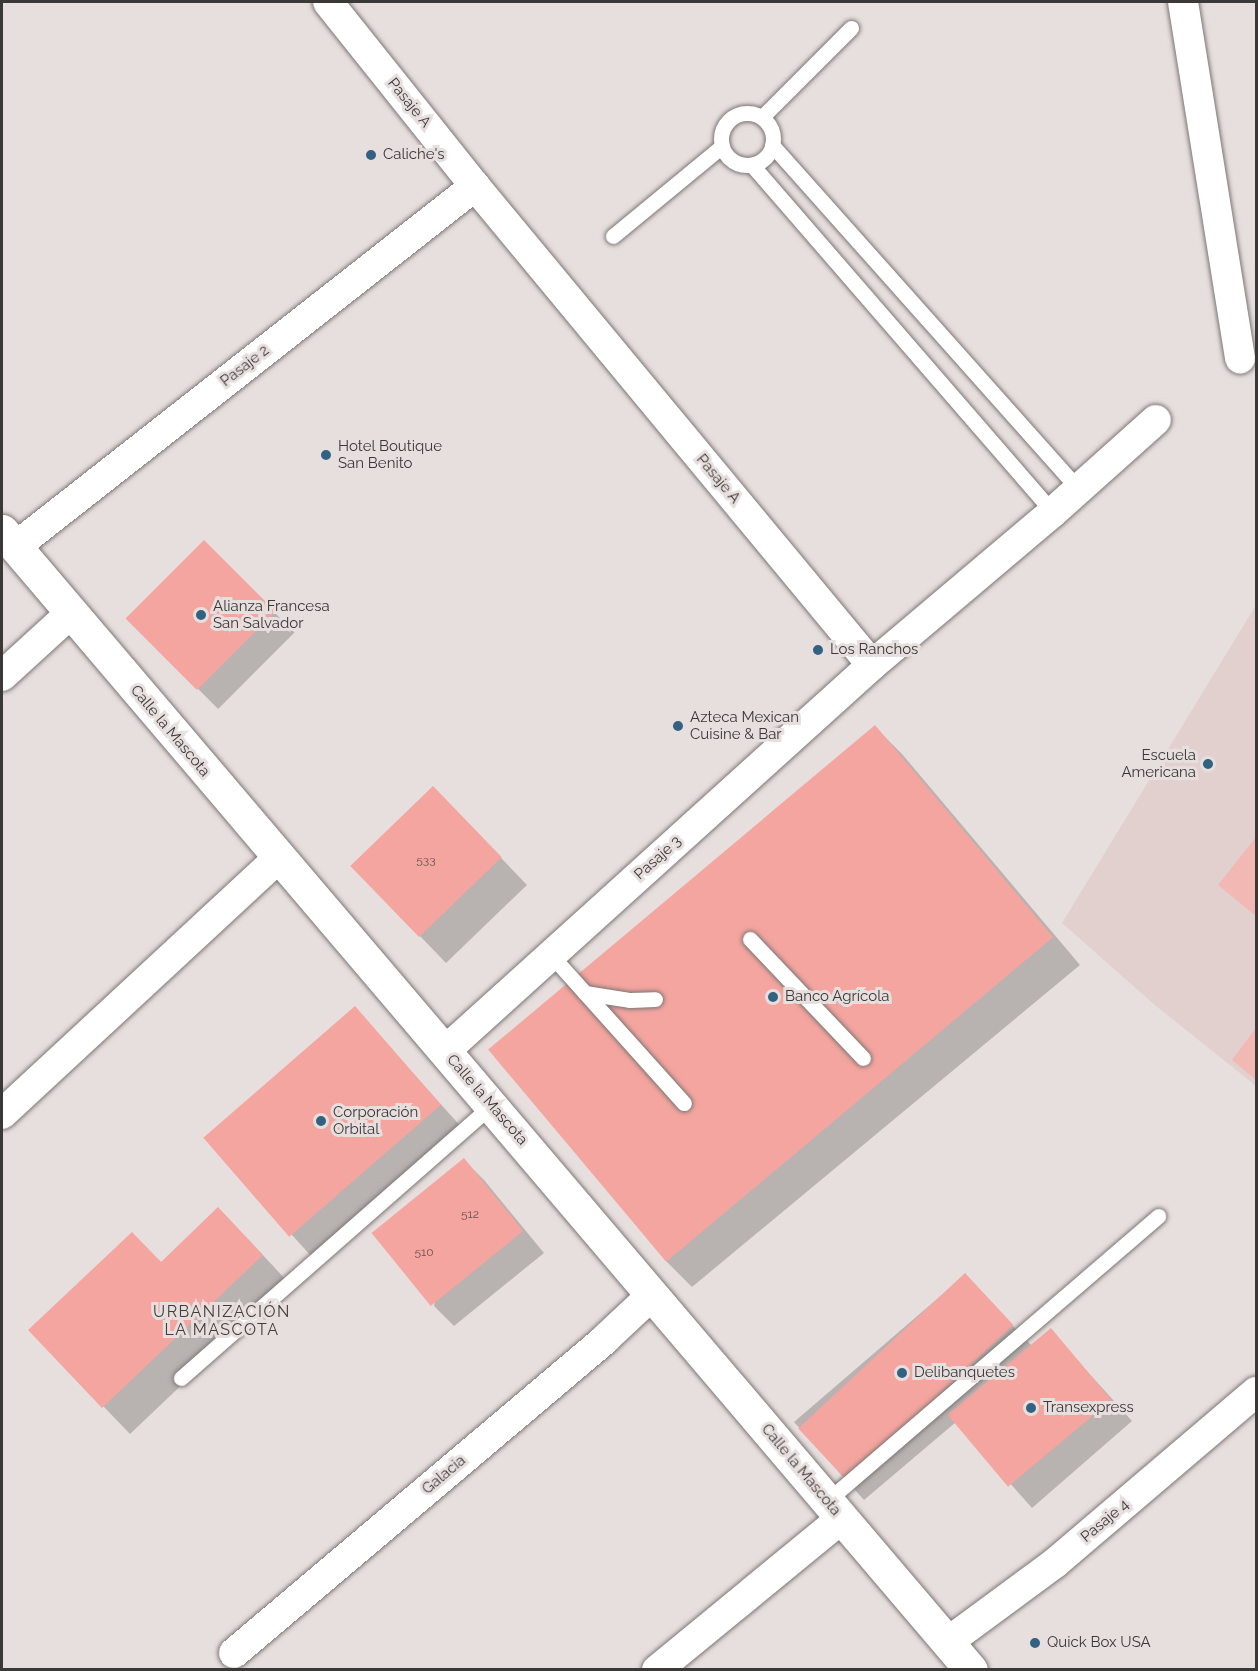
<!DOCTYPE html>
<meta charset="utf-8">
<style>
body{margin:0}
#map{position:relative;width:1258px;height:1671px;overflow:hidden;background:#e7dfde;font-family:Raleway,sans-serif}
div>[style]{position:absolute}
.built>*{inset:0;background:#e1d0ce}
.green>*{inset:0;background:#f2b8b4}
.shadow>*{inset:0;background:#0003;transform-origin:0 0}
.building>*{inset:0;background:#f5a59f;transform-origin:0 0}
.roads{filter:drop-shadow(0 0 2px #7d7675) drop-shadow(0 0 2px #7d7675)}
.service>*{height:15px;margin:-7.5px;padding:0 7.5px;transform-origin:7.5px;border-radius:7.5px;background:#fff}
.service>.ring{margin:-7.5px;padding:0;box-sizing:content-box;background:none;border:15px solid #fff;border-radius:50%}
.minor>*{height:30px;margin:-15px;padding:0 15px;transform-origin:15px;border-radius:15px;background:#fff}
.secondary>*{height:33px;margin:-16.5px;padding:0 16.5px;transform-origin:16.5px;border-radius:16.5px;background:#fff}
.dots>*{width:16px;height:16px;translate:-50% -50%;box-sizing:border-box;border:3px solid #e7dfde;border-radius:50%}
span{translate:-50% -50%;white-space:nowrap;text-align:center;line-height:1.15;-webkit-text-stroke:6px #e7dfde;paint-order:stroke}
.number-label{font-size:12px;color:#6a5352}
.number-label span{-webkit-text-stroke-width:0}
.street-label{font-size:15px;color:#3b3838}
.poi-label{font-size:15px;color:#3b3838}
.left{translate:0 -50%;text-align:left}
.right{translate:-100% -50%;text-align:right}
.neighbourhood-label{font-size:16px;color:#433c3b;letter-spacing:1.5px}
.frame{position:absolute;inset:0;border:3px solid #3b3838;pointer-events:none}
</style>
<div id="map">
<div class="built">
<div style="clip-path:polygon(1256px 605px,1256px 1086px,1156px 1006px,1062px 923px)"></div>
</div>
<div class="green">
<div style="clip-path:polygon(1256px 837px,1256px 916px,1218px 885px)"></div>
<div style="clip-path:polygon(1256px 1028px,1256px 1080px,1232px 1060px)"></div>
</div>
<div class="shadow">
<div style="left:204px;top:542px;width:128px;height:108px;rotate:45deg"></div>
<div style="clip-path:polygon(875px 727px,902px 754px,1080px 965px,692px 1287px,665px 1260px,498px 1057px)"></div>
<div style="clip-path:polygon(460px 815px,527px 885px,446px 963px,420px 936px)"></div>
<div style="left:355px;top:1009px;width:166px;height:198px;rotate:48deg"></div>
<div style="clip-path:polygon(464px 1160px,484px 1180px,544px 1253px,454px 1326px,434px 1306px)"></div>
<div style="clip-path:polygon(245px 1236px,289px 1283px,130px 1434px,30px 1330px,161px 1264px)"></div>
<div style="clip-path:polygon(965px 1275px,1032px 1346px,1050px 1330px,1132px 1421px,1032px 1508px,956px 1422px,864px 1500px,794px 1422px)"></div>
</div>
<div class="building">
<div style="left:204px;top:540px;width:101px;height:111px;rotate:45deg"></div>
<div style="left:875px;top:725px;width:277px;height:505px;rotate:50deg"></div>
<div style="left:433px;top:786px;width:99px;height:115px;rotate:46deg"></div>
<div style="left:355px;top:1006px;width:131px;height:201px;rotate:49deg"></div>
<div style="left:464px;top:1158px;width:94px;height:119px;rotate:51deg"></div>
<div style="clip-path:polygon(218px 1207px,263px 1255px,102px 1408px,28px 1330px,132px 1232px,161px 1262px)"></div>
<div style="left:965px;top:1273px;width:71px;height:228px;rotate:47deg"></div>
<div style="left:1051px;top:1328px;width:94px;height:135px;rotate:50deg"></div>
</div>
<div class="roads">
<div class="service">
<div class="ring" style="left:721px;top:113px;width:37px;height:37px"></div>
<div style="left:762px;top:117px;width:126px;rotate:-45deg"></div>
<div style="left:772px;top:145px;width:462px;rotate:48.3deg"></div>
<div style="left:752px;top:165px;width:459px;rotate:49.1deg"></div>
<div style="left:613px;top:236px;width:141px;rotate:-39.5deg"></div>
<div style="left:750px;top:939px;width:164px;rotate:46.5deg"></div>
<div style="left:551px;top:955px;width:199px;rotate:48.1deg"></div>
<div style="left:585px;top:993px;width:46px;rotate:8.8deg"></div>
<div style="left:630px;top:1000px;width:25px;rotate:-2deg"></div>
<div style="left:181px;top:1378px;width:414px;rotate:-41.3deg"></div>
<div style="left:827px;top:1501px;width:437px;rotate:-40.7deg"></div>
</div>
<div class="minor">
<div style="left:328px;top:2px;width:236px;rotate:51.4deg"></div>
<div style="left:475px;top:186px;width:622px;rotate:50.35deg"></div>
<div style="left:1183px;top:2px;width:361px;rotate:80.9deg"></div>
<div style="left:15px;top:547px;width:585px;rotate:-38.12deg"></div>
<div style="left:2px;top:676px;width:93px;rotate:-42.4deg"></div>
<div style="left:445px;top:1051px;width:576px;rotate:-42.11deg"></div>
<div style="left:872px;top:665px;width:237px;rotate:-40.2deg"></div>
<div style="left:1053px;top:512px;width:138px;rotate:-41.8deg"></div>
<div style="left:2px;top:1114px;width:376px;rotate:-42.8deg"></div>
<div style="left:948px;top:1642px;width:133px;rotate:-36.4deg"></div>
<div style="left:1055px;top:1563px;width:264px;rotate:-40.4deg"></div>
<div style="left:234px;top:1653px;width:486px;rotate:-40.2deg"></div>
<div style="left:605px;top:1339px;width:64px;rotate:-43.1deg"></div>
<div style="left:657px;top:1670px;width:239px;rotate:-39.4deg"></div>
</div>
<div class="secondary">
<div style="left:2px;top:531px;width:1495px;rotate:49.61deg"></div>
</div>
</div>
<div class="dots">
<div style="left:371px;top:155px;background:#326280"></div>
<div style="left:326px;top:455px;background:#326280"></div>
<div style="left:201px;top:615px;background:#326280"></div>
<div style="left:818px;top:650px;background:#326280"></div>
<div style="left:678px;top:726px;background:#326280"></div>
<div style="left:1208px;top:764px;background:#326280"></div>
<div style="left:773px;top:997px;background:#326280"></div>
<div style="left:321px;top:1121px;background:#326280"></div>
<div style="left:902px;top:1373px;background:#326280"></div>
<div style="left:1031px;top:1408px;background:#326280"></div>
<div style="left:1035px;top:1643px;background:#326280"></div>
</div>
<div class="number-label">
<span style="left:426px;top:861px">533</span>
<span style="left:470px;top:1215px">512</span>
<span style="left:424px;top:1253px">510</span>
</div>
<div class="street-label">
<span style="left:409px;top:103px;rotate:51deg">Pasaje A</span>
<span style="left:245px;top:366px;rotate:-38deg">Pasaje 2</span>
<span style="left:718px;top:479px;rotate:50deg">Pasaje A</span>
<span style="left:170px;top:731px;rotate:50deg">Calle la Mascota</span>
<span style="left:658px;top:858px;rotate:-42deg">Pasaje 3</span>
<span style="left:487px;top:1100px;rotate:49deg">Calle la Mascota</span>
<span style="left:801px;top:1470px;rotate:50deg">Calle la Mascota</span>
<span style="left:444px;top:1475px;rotate:-40deg">Galacia</span>
<span style="left:1105px;top:1521px;rotate:-40deg">Pasaje 4</span>
</div>
<div class="poi-label">
<span class="left" style="left:383px;top:155px">Caliche's</span>
<span class="left" style="left:338px;top:455px">Hotel Boutique<br>San Benito</span>
<span class="left" style="left:213px;top:615px">Alianza Francesa<br>San Salvador</span>
<span class="left" style="left:830px;top:650px">Los Ranchos</span>
<span class="left" style="left:690px;top:726px">Azteca Mexican<br>Cuisine &amp; Bar</span>
<span class="right" style="left:1196px;top:764px">Escuela<br>Americana</span>
<span class="left" style="left:785px;top:997px">Banco Agrícola</span>
<span class="left" style="left:333px;top:1121px">Corporación<br>Orbital</span>
<span class="left" style="left:914px;top:1373px">Delibanquetes</span>
<span class="left" style="left:1043px;top:1408px">Transexpress</span>
<span class="left" style="left:1047px;top:1643px">Quick Box USA</span>
</div>
<div class="neighbourhood-label">
<span style="left:222px;top:1321px">URBANIZACIÓN<br>LA MASCOTA</span>
</div>
<div class="frame"></div>
</div>
